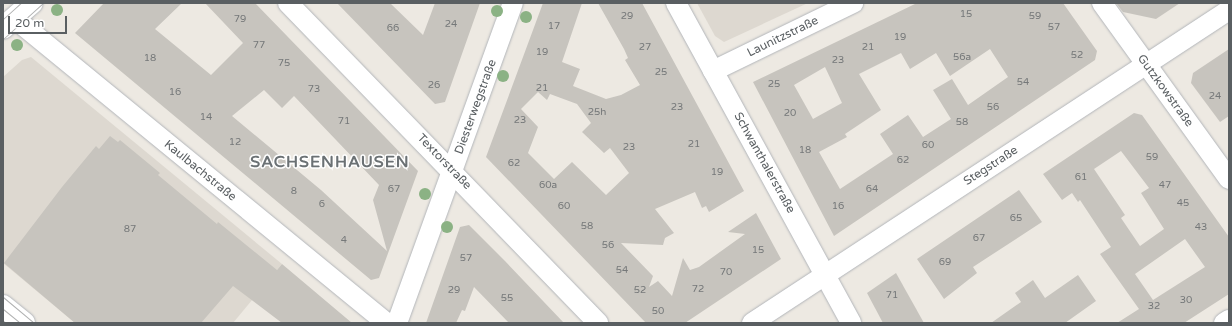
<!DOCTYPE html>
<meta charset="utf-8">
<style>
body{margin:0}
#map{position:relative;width:1232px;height:326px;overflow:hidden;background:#ede9e2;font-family:"Varela Round",sans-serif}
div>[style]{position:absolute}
.education>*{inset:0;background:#ddd8d0}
.building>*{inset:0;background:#c7c4be}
.roads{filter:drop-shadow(0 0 1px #b2b5b9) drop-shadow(0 0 1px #b2b5b9)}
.minor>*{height:20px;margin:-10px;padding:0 10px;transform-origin:10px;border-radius:10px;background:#fff}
.tertiary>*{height:22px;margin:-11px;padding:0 11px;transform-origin:11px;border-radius:11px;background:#fff}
.tram>*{height:1px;margin:-0.5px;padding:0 0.5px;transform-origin:0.5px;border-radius:0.5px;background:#b1b2b2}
.trees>*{width:12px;height:12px;margin:-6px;border-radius:50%;background:#8bb284}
span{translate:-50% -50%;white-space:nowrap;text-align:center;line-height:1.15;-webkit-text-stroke:3px #fff;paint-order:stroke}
.number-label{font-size:10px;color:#757879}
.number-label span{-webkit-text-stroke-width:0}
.street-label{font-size:12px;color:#5a5f62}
.district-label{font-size:16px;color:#6b7174;font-weight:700;letter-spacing:1px}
.frame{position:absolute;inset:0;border:4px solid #5a5f62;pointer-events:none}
.scale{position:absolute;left:8px;top:16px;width:59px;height:18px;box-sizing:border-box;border:2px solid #5a5f62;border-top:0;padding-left:5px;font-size:12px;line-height:14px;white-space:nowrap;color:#5a5f62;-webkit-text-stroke:3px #fff;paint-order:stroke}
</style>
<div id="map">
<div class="education">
<div style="clip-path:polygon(697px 3px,808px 3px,724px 42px,715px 36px)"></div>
<div style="clip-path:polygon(31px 57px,282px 264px,233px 323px,75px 323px,3px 263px,3px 77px,22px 60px)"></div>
</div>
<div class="building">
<div style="clip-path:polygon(evenodd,104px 3px,182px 3px,155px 29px,211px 75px,243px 43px,205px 3px,255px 3px,418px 171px,379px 278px,371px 280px,75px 33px,104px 3px,264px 90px,282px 108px,294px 96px,379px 185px,373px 200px,387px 251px,321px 190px,232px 116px,264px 90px)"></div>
<div style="clip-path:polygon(337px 3px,390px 3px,423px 35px,435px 3px,480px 3px,445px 102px,435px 104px)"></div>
<div style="clip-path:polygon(evenodd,543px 3px,582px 3px,562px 62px,580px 69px,573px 86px,606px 99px,621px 95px,640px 85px,625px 60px,628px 58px,624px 49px,598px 3px,642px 3px,744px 191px,709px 212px,706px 206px,702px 208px,695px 192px,655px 209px,674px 233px,665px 238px,663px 245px,621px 243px,653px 276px,649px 287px,658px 281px,672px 296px,683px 258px,690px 270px,699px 267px,745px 234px,728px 232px,756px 213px,781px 259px,685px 323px,646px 323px,486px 157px,543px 3px,538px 92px,547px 100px,550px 94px,577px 104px,591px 123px,582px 132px,604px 153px,610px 148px,629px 173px,606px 195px,572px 162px,554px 179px,528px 153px,538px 127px,521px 109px,538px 92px)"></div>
<div style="clip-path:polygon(evenodd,917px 3px,1063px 3px,1097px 51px,1095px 60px,834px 236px,753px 82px,917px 3px,990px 49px,1008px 77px,968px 105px,952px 79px,933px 90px,951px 119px,923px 137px,908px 115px,880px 134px,893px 154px,840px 189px,819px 152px,847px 137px,845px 134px,881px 110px,859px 74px,901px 53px,910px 69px,936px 53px,950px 76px,990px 49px,917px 3px,825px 67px,842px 103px,813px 119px,794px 85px,825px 67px)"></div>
<div style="clip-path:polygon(1116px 3px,1180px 3px,1156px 19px,1123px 12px)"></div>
<div style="clip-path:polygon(1229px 49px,1229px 116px,1220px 122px,1191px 83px,1193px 73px)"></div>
<div style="clip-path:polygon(evenodd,1134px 113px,1142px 115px,1229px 237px,1229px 294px,1184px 323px,1117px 323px,1139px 309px,1100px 254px,1111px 247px,1080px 200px,1078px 202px,1072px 193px,1062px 200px,1043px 174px,1134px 113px,1121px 151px,1149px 188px,1141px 193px,1164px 229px,1140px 246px,1121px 218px,1125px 215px,1094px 169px,1121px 151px,1134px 113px,1185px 239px,1205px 267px,1153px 300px,1135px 274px,1185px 239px)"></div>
<div style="clip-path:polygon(110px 136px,118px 142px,120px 140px,160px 173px,158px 175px,217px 224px,218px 222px,277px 270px,282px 264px,352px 323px,282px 323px,233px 286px,201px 323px,75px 323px,4px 263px,62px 187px,96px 146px,99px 149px)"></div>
<div style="clip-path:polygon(1019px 190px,1042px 222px,973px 267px,977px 273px,944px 299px,917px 259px)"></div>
<div style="clip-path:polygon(469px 225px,505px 261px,564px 323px,509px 323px,474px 287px,465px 311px,462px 310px,456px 323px,426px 323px,460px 227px)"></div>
<div style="clip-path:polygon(896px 273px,924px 323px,883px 323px,867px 293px)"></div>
<div style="clip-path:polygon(1078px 275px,1096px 301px,1065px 323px,991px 323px,1021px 302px,1015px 293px,1033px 280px,1045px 298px)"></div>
</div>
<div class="roads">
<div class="minor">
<div style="left:288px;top:3px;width:446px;rotate:45.9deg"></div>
<div style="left:676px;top:3px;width:365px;rotate:61.3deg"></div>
<div style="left:1102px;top:3px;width:217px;rotate:54.2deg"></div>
<div style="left:14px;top:18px;width:481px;rotate:39.3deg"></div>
<div style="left:713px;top:71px;width:156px;rotate:-25.9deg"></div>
<div style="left:397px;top:323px;width:340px;rotate:-70.1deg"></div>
<div style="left:752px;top:323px;width:571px;rotate:-33.27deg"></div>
<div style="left:1224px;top:323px;width:6px;rotate:-31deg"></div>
</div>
<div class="tertiary">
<div style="left:3px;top:28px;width:38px;rotate:-41deg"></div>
<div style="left:3px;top:306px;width:27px;rotate:39deg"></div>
</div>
</div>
<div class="tram">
<div style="left:3px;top:19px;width:24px;rotate:-42deg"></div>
<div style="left:3px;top:39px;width:54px;rotate:-42deg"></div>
<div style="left:3px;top:297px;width:40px;rotate:40deg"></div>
<div style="left:3px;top:309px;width:22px;rotate:39deg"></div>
</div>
<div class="trees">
<div style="left:57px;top:10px"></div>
<div style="left:497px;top:11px"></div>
<div style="left:526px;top:17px"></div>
<div style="left:17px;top:45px"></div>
<div style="left:503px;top:76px"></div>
<div style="left:425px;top:194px"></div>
<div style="left:447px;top:227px"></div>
</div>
<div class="number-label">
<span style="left:966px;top:15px">15</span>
<span style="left:627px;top:17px">29</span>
<span style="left:1035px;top:17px">59</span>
<span style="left:240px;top:20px">79</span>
<span style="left:451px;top:25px">24</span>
<span style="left:554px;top:27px">17</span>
<span style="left:1054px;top:28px">57</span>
<span style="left:393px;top:29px">66</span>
<span style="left:900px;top:38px">19</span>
<span style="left:259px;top:46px">77</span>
<span style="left:645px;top:48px">27</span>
<span style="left:868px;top:48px">21</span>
<span style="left:542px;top:53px">19</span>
<span style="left:1077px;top:56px">52</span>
<span style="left:962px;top:58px">56a</span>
<span style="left:150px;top:59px">18</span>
<span style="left:838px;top:61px">23</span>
<span style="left:284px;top:64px">75</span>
<span style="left:661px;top:73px">25</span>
<span style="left:1023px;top:83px">54</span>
<span style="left:774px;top:85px">25</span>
<span style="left:434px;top:86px">26</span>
<span style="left:542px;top:89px">21</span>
<span style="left:314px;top:90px">73</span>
<span style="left:175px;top:93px">16</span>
<span style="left:1215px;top:97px">24</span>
<span style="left:677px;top:108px">23</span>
<span style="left:993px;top:108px">56</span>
<span style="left:597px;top:113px">25h</span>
<span style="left:790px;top:114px">20</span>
<span style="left:206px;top:118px">14</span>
<span style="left:520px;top:121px">23</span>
<span style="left:344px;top:122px">71</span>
<span style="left:962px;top:123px">58</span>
<span style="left:235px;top:143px">12</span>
<span style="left:694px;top:145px">21</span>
<span style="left:928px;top:146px">60</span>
<span style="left:629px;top:148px">23</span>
<span style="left:805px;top:151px">18</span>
<span style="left:1152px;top:158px">59</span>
<span style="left:903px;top:161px">62</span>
<span style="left:514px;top:164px">62</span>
<span style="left:717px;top:173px">19</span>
<span style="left:1081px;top:178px">61</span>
<span style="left:548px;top:186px">60a</span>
<span style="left:1165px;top:186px">47</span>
<span style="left:394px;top:190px">67</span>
<span style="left:872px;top:190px">64</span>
<span style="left:294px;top:192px">8</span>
<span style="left:1183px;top:204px">45</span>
<span style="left:322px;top:205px">6</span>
<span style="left:564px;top:207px">60</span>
<span style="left:838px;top:207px">16</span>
<span style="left:1016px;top:219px">65</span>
<span style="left:587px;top:227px">58</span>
<span style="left:1201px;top:228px">43</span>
<span style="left:130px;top:230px">87</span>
<span style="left:979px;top:239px">67</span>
<span style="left:344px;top:241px">4</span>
<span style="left:608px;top:246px">56</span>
<span style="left:758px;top:251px">15</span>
<span style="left:466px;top:259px">57</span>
<span style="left:945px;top:263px">69</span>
<span style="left:622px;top:271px">54</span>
<span style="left:726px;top:273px">70</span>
<span style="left:698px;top:290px">72</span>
<span style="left:454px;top:291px">29</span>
<span style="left:640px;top:291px">52</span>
<span style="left:892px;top:296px">71</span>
<span style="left:507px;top:299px">55</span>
<span style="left:1186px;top:301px">30</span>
<span style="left:1154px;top:307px">32</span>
<span style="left:658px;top:312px">50</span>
</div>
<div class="street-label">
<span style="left:783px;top:37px;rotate:-26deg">Launitzstraße</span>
<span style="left:1165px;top:91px;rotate:54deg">Gutzkowstraße</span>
<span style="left:476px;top:107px;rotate:-70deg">Diesterwegstraße</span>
<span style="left:444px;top:162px;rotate:46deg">Textorstraße</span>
<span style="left:764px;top:163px;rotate:61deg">Schwanthalerstraße</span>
<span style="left:991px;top:166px;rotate:-33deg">Stegstraße</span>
<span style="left:200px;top:171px;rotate:39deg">Kaulbachstraße</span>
</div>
<div class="district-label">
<span style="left:330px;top:162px">SACHSENHAUSEN</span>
</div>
<div class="frame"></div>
<div class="scale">20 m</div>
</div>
